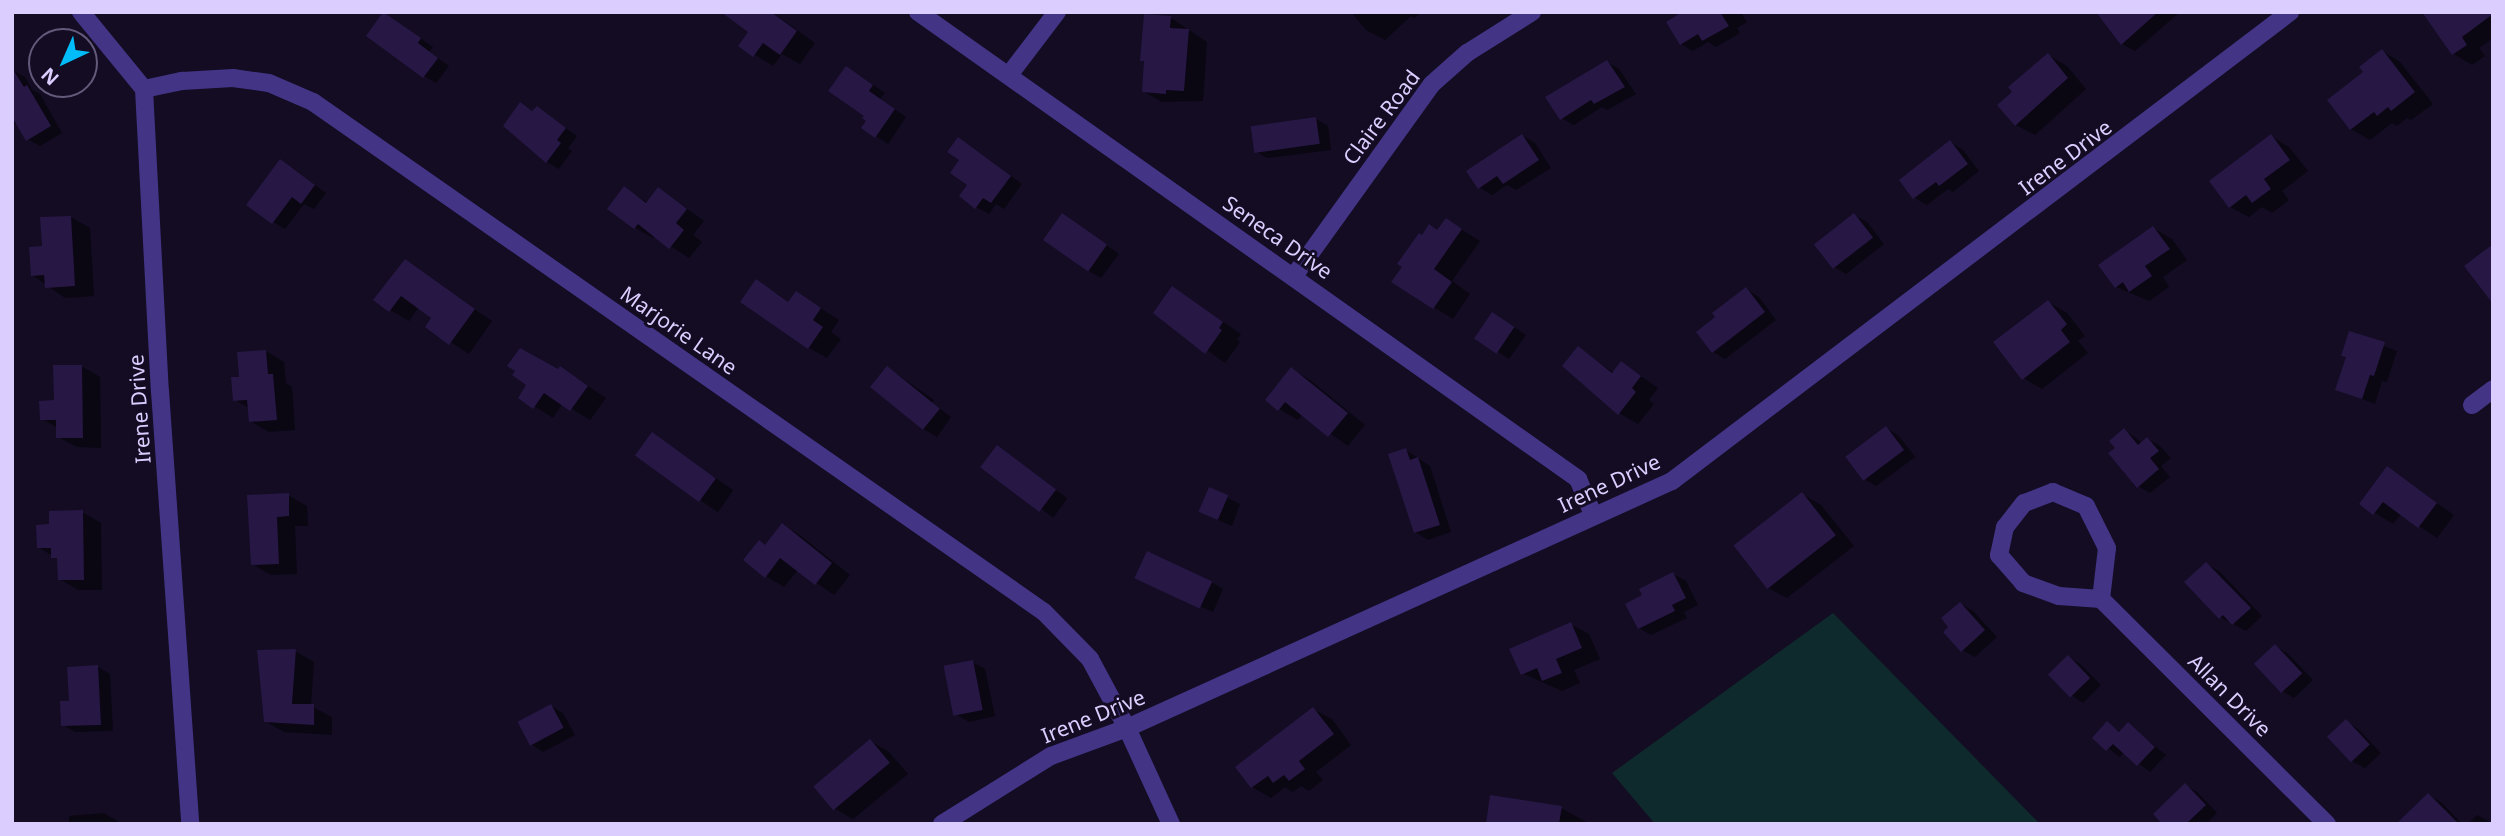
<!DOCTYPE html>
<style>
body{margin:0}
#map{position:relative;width:2505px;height:836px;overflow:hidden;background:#130c23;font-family:"Noto Sans",sans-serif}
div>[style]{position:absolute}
.green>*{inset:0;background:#0f2a2d}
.shadow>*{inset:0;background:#0007;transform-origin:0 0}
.building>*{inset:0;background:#271745;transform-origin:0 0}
.minor>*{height:18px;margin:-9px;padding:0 9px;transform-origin:9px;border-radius:9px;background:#433485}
span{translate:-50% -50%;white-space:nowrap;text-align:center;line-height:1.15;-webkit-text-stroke:6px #130c23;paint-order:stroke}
.street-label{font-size:21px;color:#dbceff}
.frame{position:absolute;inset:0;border:14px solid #dbceff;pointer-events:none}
.north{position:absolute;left:28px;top:28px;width:70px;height:70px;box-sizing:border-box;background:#130c23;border:2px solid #635a7b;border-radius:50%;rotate:224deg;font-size:19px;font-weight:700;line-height:28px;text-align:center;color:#dbceff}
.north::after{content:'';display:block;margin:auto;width:24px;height:32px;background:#00bcf9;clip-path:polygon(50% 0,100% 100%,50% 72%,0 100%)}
</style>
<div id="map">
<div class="green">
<div style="clip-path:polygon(1833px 613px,2040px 824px,1655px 824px,1612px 773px)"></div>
</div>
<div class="shadow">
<div style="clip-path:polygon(725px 12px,772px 12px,815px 43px,800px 64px,782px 54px,773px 66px,741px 46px,751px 32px)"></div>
<div style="clip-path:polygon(1351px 12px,1421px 12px,1415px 18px,1411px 16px,1385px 40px,1366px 30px)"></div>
<div style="clip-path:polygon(1685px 12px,1741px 12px,1747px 22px,1737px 28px,1740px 33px,1716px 47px,1708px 42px,1693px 51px,1681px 44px)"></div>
<div style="clip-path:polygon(2100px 12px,2180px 12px,2135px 51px,2122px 44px)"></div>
<div style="clip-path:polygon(2493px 12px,2493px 38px,2479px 48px,2485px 56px,2472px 65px,2454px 54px,2426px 16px)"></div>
<div style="clip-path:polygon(384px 13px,433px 47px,429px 52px,449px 66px,436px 83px,424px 76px)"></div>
<div style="clip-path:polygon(1171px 18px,1207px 42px,1203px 101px,1162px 102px,1143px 91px,1146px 63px,1142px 60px)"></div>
<div style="clip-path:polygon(2382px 51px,2400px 62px,2433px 104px,2411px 120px,2407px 118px,2397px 126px,2392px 123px,2370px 140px,2351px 129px,2366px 73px)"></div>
<div style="clip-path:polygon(2048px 55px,2067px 66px,2086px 89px,2035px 135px,2016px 125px)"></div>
<div style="clip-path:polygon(1607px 62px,1619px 69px,1636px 94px,1607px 110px,1602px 107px,1574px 125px,1561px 118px)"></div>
<div style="clip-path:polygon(12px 70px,25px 77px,32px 90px,40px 94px,62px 133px,40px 146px,27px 139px,20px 126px,12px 122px)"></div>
<div style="clip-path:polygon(859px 75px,885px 93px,880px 99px,906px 117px,888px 144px,864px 128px,868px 120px)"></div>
<div style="clip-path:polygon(521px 104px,534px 112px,537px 108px,577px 136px,568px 148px,572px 151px,559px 169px,547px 162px)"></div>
<div style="clip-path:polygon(1316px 119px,1328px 126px,1331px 150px,1267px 158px,1255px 151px)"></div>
<div style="clip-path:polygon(1523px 136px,1535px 143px,1551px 168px,1516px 190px,1507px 185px,1492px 195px,1480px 188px)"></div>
<div style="clip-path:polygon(2271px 136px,2289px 147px,2308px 171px,2282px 191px,2289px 200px,2272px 213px,2262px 207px,2249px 217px,2230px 207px)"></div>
<div style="clip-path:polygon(1950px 142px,1963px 150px,1979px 171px,1953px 192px,1948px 189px,1927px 205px,1915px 198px)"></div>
<div style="clip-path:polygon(971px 147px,1022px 184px,1004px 209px,996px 204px,989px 214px,976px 207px,969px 185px)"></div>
<div style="clip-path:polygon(292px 168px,326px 193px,314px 209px,304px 204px,285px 229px,273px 222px)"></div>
<div style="clip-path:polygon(625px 189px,648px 203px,659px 189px,704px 221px,693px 235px,702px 242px,689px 258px,655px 236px,653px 238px,634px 227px)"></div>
<div style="clip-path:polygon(1854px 215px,1867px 222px,1884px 244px,1846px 274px,1834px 267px)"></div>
<div style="clip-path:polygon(71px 217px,90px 228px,94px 296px,65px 298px,32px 275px,44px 248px)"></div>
<div style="clip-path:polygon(1446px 220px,1480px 241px,1452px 281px,1470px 294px,1453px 319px,1393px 282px,1423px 237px,1438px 231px)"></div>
<div style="clip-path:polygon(1075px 223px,1119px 254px,1101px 278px,1089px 271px)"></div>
<div style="clip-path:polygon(2153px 228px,2172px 239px,2187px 260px,2163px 277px,2169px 287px,2149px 301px,2116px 287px)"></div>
<div style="clip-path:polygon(406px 262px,492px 321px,469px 354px,427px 327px,434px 317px,419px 307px,409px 321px,390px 310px)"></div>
<div style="clip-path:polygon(1172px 288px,1241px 334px,1237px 340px,1240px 342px,1225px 363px,1155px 312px)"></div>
<div style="clip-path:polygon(1746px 289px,1759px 297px,1776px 320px,1725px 359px,1713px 352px,1717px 318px)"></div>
<div style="clip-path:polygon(775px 292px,789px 303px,797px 293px,839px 320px,831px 332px,841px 339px,827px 358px,809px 348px)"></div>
<div style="clip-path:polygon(2048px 302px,2067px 313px,2085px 336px,2078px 341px,2088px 353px,2042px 389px,2023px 378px)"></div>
<div style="clip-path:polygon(1505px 321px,1526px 335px,1509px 359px,1476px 338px)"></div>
<div style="clip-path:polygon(2350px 333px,2397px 351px,2387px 382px,2382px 381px,2375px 404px,2337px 389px,2347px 358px)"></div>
<div style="clip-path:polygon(1578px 348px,1614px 373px,1622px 363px,1658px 388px,1649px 400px,1654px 404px,1638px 424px,1619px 413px,1564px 366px)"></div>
<div style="clip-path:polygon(266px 351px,284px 362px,286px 383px,292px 387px,295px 430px,269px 432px,250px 421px,249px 408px,235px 400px,241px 379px)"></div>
<div style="clip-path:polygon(81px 366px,100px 377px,101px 448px,77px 447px,58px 437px,58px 428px,42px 419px)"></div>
<div style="clip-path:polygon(561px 368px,606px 398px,590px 420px,563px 403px,553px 418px,520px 397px,528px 385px)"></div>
<div style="clip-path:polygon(888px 368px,934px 400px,932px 403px,951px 417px,937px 437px,925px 430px)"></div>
<div style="clip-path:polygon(1292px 369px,1310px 380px,1365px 425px,1348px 446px,1303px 414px,1298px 420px,1279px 409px)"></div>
<div style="clip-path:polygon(1886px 428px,1899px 436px,1915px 457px,1876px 486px,1864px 479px)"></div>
<div style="clip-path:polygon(2125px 430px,2142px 443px,2148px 439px,2160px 446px,2171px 458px,2161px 466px,2170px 477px,2150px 493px,2138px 486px,2117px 448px)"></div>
<div style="left:653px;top:434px;width:98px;height:27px;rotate:35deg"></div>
<div style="left:997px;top:447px;width:87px;height:24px;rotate:36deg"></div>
<div style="clip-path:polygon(1406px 450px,1430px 466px,1451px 532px,1428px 540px,1415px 532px)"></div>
<div style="clip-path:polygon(2387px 468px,2454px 515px,2437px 538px,2401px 514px,2393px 524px,2361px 504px)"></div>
<div style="clip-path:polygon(1210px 489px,1240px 504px,1232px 526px,1214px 518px)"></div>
<div style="clip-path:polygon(1802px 494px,1821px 505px,1854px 546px,1787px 598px,1768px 588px)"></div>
<div style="clip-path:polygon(288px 495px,307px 506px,308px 526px,295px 526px,297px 574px,271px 575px,252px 564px)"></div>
<div style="clip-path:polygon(82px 512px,101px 523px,102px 590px,78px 590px,60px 579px,59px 560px,38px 547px,51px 526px)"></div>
<div style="clip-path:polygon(783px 525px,801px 536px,850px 575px,834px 595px,798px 570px,784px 587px,766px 576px,766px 546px)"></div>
<div style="clip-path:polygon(2206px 564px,2219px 571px,2262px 616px,2246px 631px,2220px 617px)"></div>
<div style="clip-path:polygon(1673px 574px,1686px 581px,1698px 605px,1684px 612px,1687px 618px,1651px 635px,1639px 628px)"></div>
<div style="clip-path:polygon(1211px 582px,1223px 589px,1213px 612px,1150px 584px)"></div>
<div style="clip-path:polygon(1961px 604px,1973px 611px,1997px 637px,1975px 657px,1962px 650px,1951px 627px)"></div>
<div style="clip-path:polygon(1570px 624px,1589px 634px,1600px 659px,1574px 670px,1580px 683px,1562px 691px,1522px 673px)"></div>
<div style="clip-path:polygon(2275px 646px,2287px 653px,2313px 680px,2294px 698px,2282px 691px)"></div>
<div style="clip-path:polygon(295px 651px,314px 662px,311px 706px,332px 717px,332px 735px,284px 732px,265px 721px)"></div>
<div style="clip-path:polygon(2068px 657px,2080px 664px,2101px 685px,2083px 703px,2071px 695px)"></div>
<div style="clip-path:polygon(972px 662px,985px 669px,995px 716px,969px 722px,956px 714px)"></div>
<div style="clip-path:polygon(98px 667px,110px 674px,113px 731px,75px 732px,63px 725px,70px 702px)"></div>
<div style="clip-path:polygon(551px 706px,563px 713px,575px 735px,543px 752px,531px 744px)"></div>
<div style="clip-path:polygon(1313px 709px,1332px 719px,1351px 745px,1316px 772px,1323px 780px,1309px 791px,1301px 786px,1293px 792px,1285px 787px,1271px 798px,1252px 787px,1237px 767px)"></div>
<div style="clip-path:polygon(2346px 721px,2358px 729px,2381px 753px,2365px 768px,2352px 761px)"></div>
<div style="clip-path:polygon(2107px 724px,2121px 732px,2128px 724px,2166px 755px,2150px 772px,2124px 752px,2120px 757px,2094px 738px)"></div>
<div style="clip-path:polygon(870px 741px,889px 752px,908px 774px,853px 819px,834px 808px)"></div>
<div style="clip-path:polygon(2185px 785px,2197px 792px,2217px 813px,2206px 824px,2165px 824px)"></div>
<div style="clip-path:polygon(2428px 795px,2441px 802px,2462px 824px,2415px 824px)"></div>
<div style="clip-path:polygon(1561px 808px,1590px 824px,1488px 824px)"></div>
<div style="clip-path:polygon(104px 813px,122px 824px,69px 824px,69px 816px)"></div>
<div style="clip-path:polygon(2477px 815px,2490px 822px,2491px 824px,2468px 824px)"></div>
</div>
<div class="building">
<div style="clip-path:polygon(383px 12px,421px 38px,418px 43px,438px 58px,423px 78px,366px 36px)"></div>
<div style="clip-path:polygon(721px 12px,771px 12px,797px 31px,780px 55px,763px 43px,753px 57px,738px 46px,748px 32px)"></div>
<div style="clip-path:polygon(1682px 12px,1720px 12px,1729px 26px,1702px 41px,1698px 34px,1680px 45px,1666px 22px)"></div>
<div style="clip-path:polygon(2096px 12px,2158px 12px,2121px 45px)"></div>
<div style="clip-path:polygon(2422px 12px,2493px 12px,2493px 14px,2462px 37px,2467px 45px,2452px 55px)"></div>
<div style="clip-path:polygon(1144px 14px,1171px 16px,1170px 28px,1189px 29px,1184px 91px,1166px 90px,1166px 94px,1142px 92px,1144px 61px,1140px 61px)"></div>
<div style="clip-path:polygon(2382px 49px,2415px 92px,2391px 111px,2388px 107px,2377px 116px,2374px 112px,2350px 130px,2327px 100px,2363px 72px,2359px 67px)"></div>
<div style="clip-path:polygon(2048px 53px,2068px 78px,2015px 126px,1997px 105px,2012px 92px,2008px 87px)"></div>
<div style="clip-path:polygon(1607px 60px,1625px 87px,1594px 104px,1591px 100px,1560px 120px,1545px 97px)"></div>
<div style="clip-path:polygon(846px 66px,873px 85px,869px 91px,895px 109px,875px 138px,861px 128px,866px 121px,862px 118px,864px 116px,828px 91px)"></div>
<div style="clip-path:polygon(12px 68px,24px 87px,27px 85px,51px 126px,26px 141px,12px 117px)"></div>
<div style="clip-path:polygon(520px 102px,532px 111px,537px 106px,566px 128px,557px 140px,561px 143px,546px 163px,503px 126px)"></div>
<div style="left:1316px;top:117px;width:27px;height:66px;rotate:82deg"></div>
<div style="clip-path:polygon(1522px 134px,1539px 160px,1503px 184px,1497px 176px,1478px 189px,1466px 171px)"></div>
<div style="clip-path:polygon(2271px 134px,2290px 160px,2264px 179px,2271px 189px,2252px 203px,2246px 195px,2229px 208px,2209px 181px)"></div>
<div style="clip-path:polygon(958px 137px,1011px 176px,991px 203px,983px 198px,975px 209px,959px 196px,967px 185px,950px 173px,959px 160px,947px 152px)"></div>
<div style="clip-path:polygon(1950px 140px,1968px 164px,1939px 186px,1936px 182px,1913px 199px,1899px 180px)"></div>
<div style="clip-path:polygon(280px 159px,315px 185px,301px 204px,292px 197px,272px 224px,246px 205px)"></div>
<div style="clip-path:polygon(624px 186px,646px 203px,658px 187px,687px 209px,676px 223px,684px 230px,669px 249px,638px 224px,634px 229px,607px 209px)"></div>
<div style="left:1062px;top:213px;width:55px;height:33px;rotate:35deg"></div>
<div style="left:1854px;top:213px;width:31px;height:51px;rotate:52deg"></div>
<div style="clip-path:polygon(71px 216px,75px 286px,45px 288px,44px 275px,31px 276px,29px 247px,42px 246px,40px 217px)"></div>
<div style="clip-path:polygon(1446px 218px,1462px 229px,1434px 269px,1452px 282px,1433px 309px,1391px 282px,1402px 267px,1397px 264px,1419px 233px,1422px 235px,1429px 224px,1437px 230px)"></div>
<div style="clip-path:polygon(2153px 226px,2170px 249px,2145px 266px,2152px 276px,2129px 292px,2123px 282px,2115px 288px,2098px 265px)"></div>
<div style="clip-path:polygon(2493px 244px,2493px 304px,2464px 266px)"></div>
<div style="clip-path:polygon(405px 259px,475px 309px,449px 345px,425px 327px,431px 318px,401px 296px,389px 312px,373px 300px)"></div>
<div style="clip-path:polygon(756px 279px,788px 302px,796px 291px,821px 308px,813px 320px,823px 327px,808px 349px,740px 302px)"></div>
<div style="clip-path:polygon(1172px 286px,1223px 322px,1219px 328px,1222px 330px,1205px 354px,1153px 313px)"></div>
<div style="clip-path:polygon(1746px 287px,1765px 312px,1712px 353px,1696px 332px,1715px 317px,1712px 313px)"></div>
<div style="clip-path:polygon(2048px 300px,2067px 324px,2061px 330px,2070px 342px,2022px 380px,1993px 342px)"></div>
<div style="left:1492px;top:312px;width:27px;height:32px;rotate:34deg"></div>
<div style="clip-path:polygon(2349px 331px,2385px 342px,2374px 376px,2370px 375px,2362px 399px,2335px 390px,2346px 357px,2341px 356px)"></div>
<div style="clip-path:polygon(1578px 346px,1612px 373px,1621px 361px,1641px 376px,1632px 388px,1636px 392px,1618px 415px,1562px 366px)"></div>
<div style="clip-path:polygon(520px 348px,558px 369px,560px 366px,588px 386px,570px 411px,544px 393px,533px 409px,518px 398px,526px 385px,512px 375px,515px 371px,507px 366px)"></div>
<div style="clip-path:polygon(266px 350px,268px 374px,273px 374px,277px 420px,249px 422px,247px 400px,233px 401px,231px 377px,239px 377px,237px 352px)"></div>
<div style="clip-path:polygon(53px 365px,82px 365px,83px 438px,56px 438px,56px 420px,40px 420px,39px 401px,54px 400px)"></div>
<div style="left:887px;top:366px;width:68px;height:27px;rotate:39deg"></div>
<div style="clip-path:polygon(1291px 367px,1348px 413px,1328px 437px,1285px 402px,1278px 411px,1265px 400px)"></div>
<div style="left:1886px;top:426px;width:30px;height:51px;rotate:53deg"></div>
<div style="clip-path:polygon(2124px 428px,2138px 445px,2147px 437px,2159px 451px,2150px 458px,2159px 469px,2137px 488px,2108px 453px,2115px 448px,2109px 441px)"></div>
<div style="left:652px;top:432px;width:79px;height:29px;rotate:36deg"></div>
<div style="left:997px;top:445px;width:74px;height:28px;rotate:37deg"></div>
<div style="clip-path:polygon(1406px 448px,1410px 460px,1418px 457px,1440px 525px,1414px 533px,1388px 454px)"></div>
<div style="clip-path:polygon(2387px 466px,2437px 503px,2418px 528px,2383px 502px,2373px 515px,2359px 504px)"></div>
<div style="left:1209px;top:487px;width:21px;height:27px;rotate:23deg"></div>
<div style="left:1802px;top:492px;width:55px;height:87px;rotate:52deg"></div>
<div style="clip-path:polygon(289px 493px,289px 516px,277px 517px,279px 564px,251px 565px,247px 495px)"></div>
<div style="clip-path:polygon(83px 510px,84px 580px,58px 580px,57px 558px,51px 558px,51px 548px,37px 548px,36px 525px,49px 524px,49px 511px)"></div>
<div style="clip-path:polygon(782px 523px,832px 563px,815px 585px,780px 558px,765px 578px,743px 560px,759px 540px,765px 545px)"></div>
<div style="left:1147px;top:551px;width:72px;height:30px;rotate:25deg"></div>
<div style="clip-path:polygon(2206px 562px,2251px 608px,2232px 625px,2223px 615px,2219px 619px,2184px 582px)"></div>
<div style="clip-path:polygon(1673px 572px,1686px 598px,1672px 605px,1675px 611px,1638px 629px,1625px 604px,1642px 595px,1639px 589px)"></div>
<div style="clip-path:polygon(1960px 602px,1985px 630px,1961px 652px,1943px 632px,1948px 627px,1941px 618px)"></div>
<div style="clip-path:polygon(1571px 622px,1582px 648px,1556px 659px,1562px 673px,1542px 681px,1537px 668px,1521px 675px,1509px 649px)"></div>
<div style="left:2275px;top:644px;width:40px;height:29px;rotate:47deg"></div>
<div style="clip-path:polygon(296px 649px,292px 704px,314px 704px,314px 725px,264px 722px,257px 650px)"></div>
<div style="left:2068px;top:655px;width:32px;height:28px;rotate:46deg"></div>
<div style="left:973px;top:660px;width:51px;height:30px;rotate:79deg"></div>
<div style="clip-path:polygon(98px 665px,101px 725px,61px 726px,60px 701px,69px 701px,67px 667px)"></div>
<div style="left:551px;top:704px;width:27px;height:38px;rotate:62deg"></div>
<div style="clip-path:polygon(1313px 707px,1334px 734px,1299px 761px,1305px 769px,1289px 781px,1284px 775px,1273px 783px,1268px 776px,1251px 788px,1235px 767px)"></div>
<div style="left:2346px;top:719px;width:35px;height:26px;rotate:47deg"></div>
<div style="clip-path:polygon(2107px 721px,2119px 732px,2128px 722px,2155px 747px,2137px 766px,2113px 744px,2106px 751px,2092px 738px)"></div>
<div style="left:870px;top:739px;width:31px;height:74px;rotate:50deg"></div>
<div style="clip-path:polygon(2185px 783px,2206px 805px,2186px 824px,2162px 824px,2153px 814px)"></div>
<div style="clip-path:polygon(2428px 793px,2459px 824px,2396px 824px)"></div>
<div style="clip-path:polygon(1490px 795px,1562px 806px,1559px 824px,1486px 824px)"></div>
</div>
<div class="minor">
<div style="left:81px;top:12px;width:99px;rotate:50.7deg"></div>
<div style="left:144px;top:89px;width:302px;rotate:87deg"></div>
<div style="left:160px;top:391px;width:434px;rotate:86deg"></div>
<div style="left:918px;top:12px;width:809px;rotate:35.28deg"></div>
<div style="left:1578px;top:479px;width:39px;rotate:67deg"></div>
<div style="left:1009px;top:75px;width:79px;rotate:-52.7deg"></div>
<div style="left:144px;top:89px;width:39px;rotate:-12deg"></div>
<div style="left:182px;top:81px;width:51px;rotate:-3.4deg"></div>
<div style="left:233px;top:78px;width:36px;rotate:8deg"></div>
<div style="left:269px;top:83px;width:48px;rotate:23.4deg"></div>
<div style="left:313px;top:102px;width:891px;rotate:34.9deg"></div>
<div style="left:1044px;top:612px;width:66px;rotate:45.6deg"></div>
<div style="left:1090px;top:659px;width:78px;rotate:61.8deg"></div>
<div style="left:1127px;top:728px;width:106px;rotate:65.4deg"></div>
<div style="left:1294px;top:276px;width:236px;rotate:-54.3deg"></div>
<div style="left:1432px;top:84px;width:47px;rotate:-41.5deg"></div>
<div style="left:1467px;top:53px;width:77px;rotate:-32.2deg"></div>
<div style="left:2472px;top:405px;width:26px;rotate:-37deg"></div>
<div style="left:2101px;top:599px;width:51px;rotate:-83.3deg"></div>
<div style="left:2107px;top:548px;width:47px;rotate:-116.6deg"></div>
<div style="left:2086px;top:506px;width:36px;rotate:-157deg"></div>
<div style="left:2053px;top:492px;width:31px;rotate:159deg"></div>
<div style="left:2024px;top:503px;width:31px;rotate:128deg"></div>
<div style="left:2005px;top:527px;width:29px;rotate:102deg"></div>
<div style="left:1999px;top:555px;width:37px;rotate:49deg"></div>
<div style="left:2023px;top:583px;width:38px;rotate:20deg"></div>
<div style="left:2059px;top:596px;width:42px;rotate:4.1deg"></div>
<div style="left:2101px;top:599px;width:319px;rotate:44.9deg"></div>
<div style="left:942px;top:824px;width:128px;rotate:-32deg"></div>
<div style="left:1051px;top:756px;width:81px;rotate:-20.2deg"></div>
<div style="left:1127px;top:728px;width:598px;rotate:-24.38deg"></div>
<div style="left:1672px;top:481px;width:776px;rotate:-37.19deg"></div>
</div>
<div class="street-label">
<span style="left:1381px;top:117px;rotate:-53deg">Claire Road</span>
<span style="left:2065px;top:157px;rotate:-37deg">Irene Drive</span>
<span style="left:1278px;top:237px;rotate:35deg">Seneca Drive</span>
<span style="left:679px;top:330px;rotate:35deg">Marjorie Lane</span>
<span style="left:139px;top:409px;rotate:-94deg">Irene Drive</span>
<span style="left:1609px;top:483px;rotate:-25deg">Irene Drive</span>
<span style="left:2230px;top:695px;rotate:45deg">Allan Drive</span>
<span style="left:1093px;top:716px;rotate:-22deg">Irene Drive</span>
</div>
<div class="frame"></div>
<div class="north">N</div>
</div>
